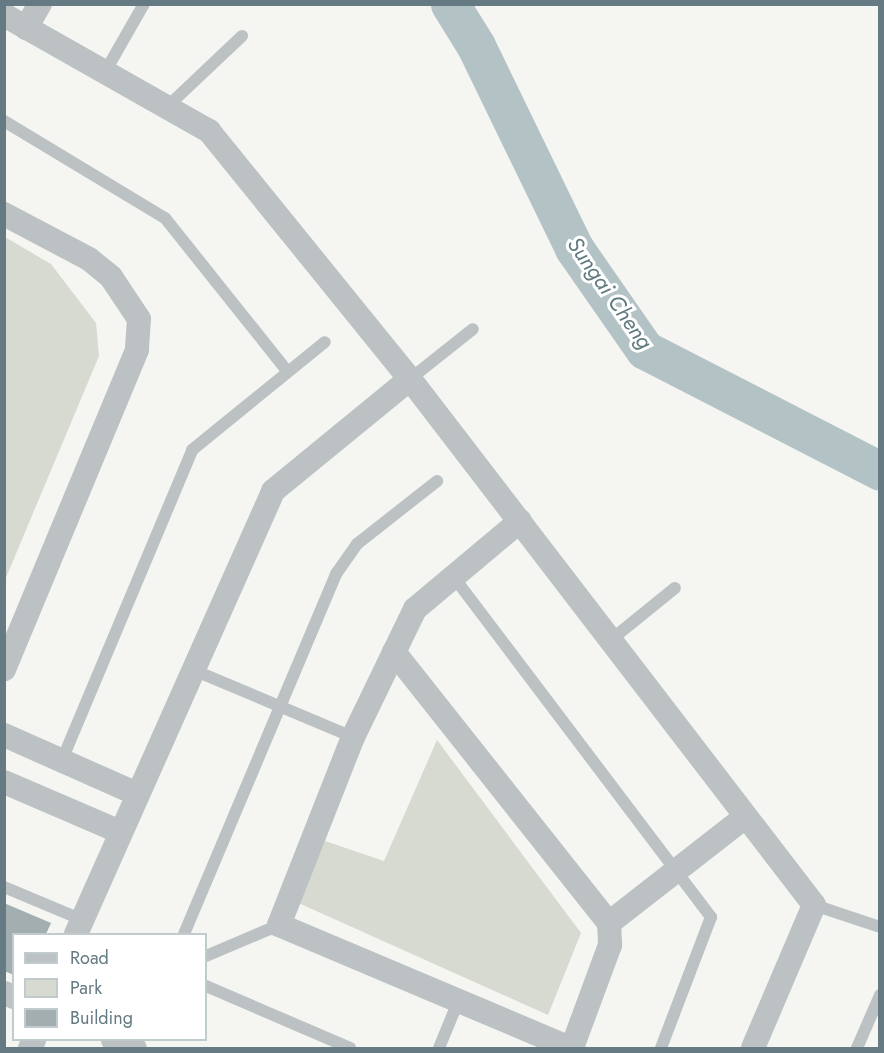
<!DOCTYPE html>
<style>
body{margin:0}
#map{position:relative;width:884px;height:1053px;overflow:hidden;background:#f5f5f2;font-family:Jost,sans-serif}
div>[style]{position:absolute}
.green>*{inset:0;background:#d6dad1}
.river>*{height:39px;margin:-19.5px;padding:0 19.5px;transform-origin:19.5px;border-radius:19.5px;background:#b3c3c5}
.building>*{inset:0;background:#a3aeb1}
.lane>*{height:12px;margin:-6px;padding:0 6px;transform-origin:6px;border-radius:6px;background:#bcc2c4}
.street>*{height:24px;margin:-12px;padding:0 12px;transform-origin:12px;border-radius:12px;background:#bcc2c4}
span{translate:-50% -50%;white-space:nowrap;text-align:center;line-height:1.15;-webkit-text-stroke:6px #fff;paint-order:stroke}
.water-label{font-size:22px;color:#607b7f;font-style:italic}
.frame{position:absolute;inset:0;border:6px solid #657a82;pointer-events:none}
.legend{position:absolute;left:12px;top:933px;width:195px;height:108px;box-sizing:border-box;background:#fff;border:2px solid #c1cacd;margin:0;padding:8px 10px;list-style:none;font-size:18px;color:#657a82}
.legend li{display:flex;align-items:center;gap:12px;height:30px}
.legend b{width:30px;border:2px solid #c1cacd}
</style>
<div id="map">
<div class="green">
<div style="clip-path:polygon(5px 237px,51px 264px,96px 323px,99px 356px,5px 580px)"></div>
<div style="clip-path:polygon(437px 740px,581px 933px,548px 1015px,294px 901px,325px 841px,384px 861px)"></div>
</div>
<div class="river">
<div style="left:450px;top:4px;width:49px;rotate:58.2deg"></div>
<div style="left:476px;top:46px;width:225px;rotate:64.1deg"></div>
<div style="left:574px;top:248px;width:124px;rotate:55.2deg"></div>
<div style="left:645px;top:350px;width:264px;rotate:27.2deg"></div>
</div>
<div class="building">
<div style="clip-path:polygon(4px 903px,51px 923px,46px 934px,14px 934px,14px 975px,4px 971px)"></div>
</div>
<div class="lane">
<div style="left:105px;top:72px;width:78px;rotate:-60.2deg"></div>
<div style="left:168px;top:106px;width:102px;rotate:-43.4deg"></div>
<div style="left:4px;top:121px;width:188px;rotate:31.1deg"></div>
<div style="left:165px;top:218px;width:196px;rotate:51.4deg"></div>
<div style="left:410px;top:379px;width:80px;rotate:-38.4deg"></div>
<div style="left:453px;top:576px;width:428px;rotate:52.9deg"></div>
<div style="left:711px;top:917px;width:140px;rotate:110.9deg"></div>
<div style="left:612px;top:639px;width:81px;rotate:-39deg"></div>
<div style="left:191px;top:669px;width:176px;rotate:22.8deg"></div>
<div style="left:62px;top:760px;width:336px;rotate:-67.2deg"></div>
<div style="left:192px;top:450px;width:171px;rotate:-39.1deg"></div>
<div style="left:4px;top:887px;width:86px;rotate:22.7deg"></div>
<div style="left:814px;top:905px;width:70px;rotate:18.4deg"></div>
<div style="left:184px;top:934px;width:391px;rotate:-67.1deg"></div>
<div style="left:336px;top:574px;width:37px;rotate:-55deg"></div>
<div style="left:357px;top:544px;width:102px;rotate:-38.2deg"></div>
<div style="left:206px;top:956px;width:79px;rotate:-23deg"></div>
<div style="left:206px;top:986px;width:157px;rotate:23.3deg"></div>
<div style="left:439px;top:1048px;width:50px;rotate:-67.6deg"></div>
<div style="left:857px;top:1048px;width:58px;rotate:-66.5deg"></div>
</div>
<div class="street">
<div style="left:4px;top:15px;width:236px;rotate:29.5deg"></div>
<div style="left:209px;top:131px;width:319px;rotate:51deg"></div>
<div style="left:410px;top:379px;width:663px;rotate:52.47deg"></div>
<div style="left:814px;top:905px;width:155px;rotate:113.1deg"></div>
<div style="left:26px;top:28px;width:28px;rotate:-60deg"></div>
<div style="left:4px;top:214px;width:96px;rotate:27.9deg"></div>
<div style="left:89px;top:259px;width:28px;rotate:39deg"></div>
<div style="left:111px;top:277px;width:50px;rotate:56.3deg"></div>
<div style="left:139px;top:319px;width:31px;rotate:94deg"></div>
<div style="left:137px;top:350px;width:346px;rotate:112.6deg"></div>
<div style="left:520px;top:521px;width:137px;rotate:140deg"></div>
<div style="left:415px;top:609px;width:142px;rotate:115.8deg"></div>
<div style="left:353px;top:737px;width:202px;rotate:111.5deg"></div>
<div style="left:279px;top:925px;width:316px;rotate:22.9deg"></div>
<div style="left:394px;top:652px;width:346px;rotate:51.6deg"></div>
<div style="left:609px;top:923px;width:22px;rotate:87deg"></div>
<div style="left:610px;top:945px;width:110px;rotate:110.3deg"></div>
<div style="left:4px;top:735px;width:145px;rotate:23.9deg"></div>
<div style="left:4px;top:782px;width:126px;rotate:23.3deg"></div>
<div style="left:609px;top:923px;width:172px;rotate:-37.9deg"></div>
<div style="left:76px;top:934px;width:485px;rotate:-66deg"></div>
<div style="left:273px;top:491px;width:177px;rotate:-39.3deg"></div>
<div style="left:4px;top:993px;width:11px;rotate:22deg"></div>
<div style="left:113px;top:1040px;width:23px;rotate:20deg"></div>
<div style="left:30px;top:1048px;width:9px;rotate:-63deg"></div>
</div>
<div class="water-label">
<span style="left:610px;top:293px;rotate:55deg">Sungai Cheng</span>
</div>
<div class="frame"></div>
<ul class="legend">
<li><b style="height:8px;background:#bcc2c4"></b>Road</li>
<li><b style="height:16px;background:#d6dad1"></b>Park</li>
<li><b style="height:16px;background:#a3aeb1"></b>Building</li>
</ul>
</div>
